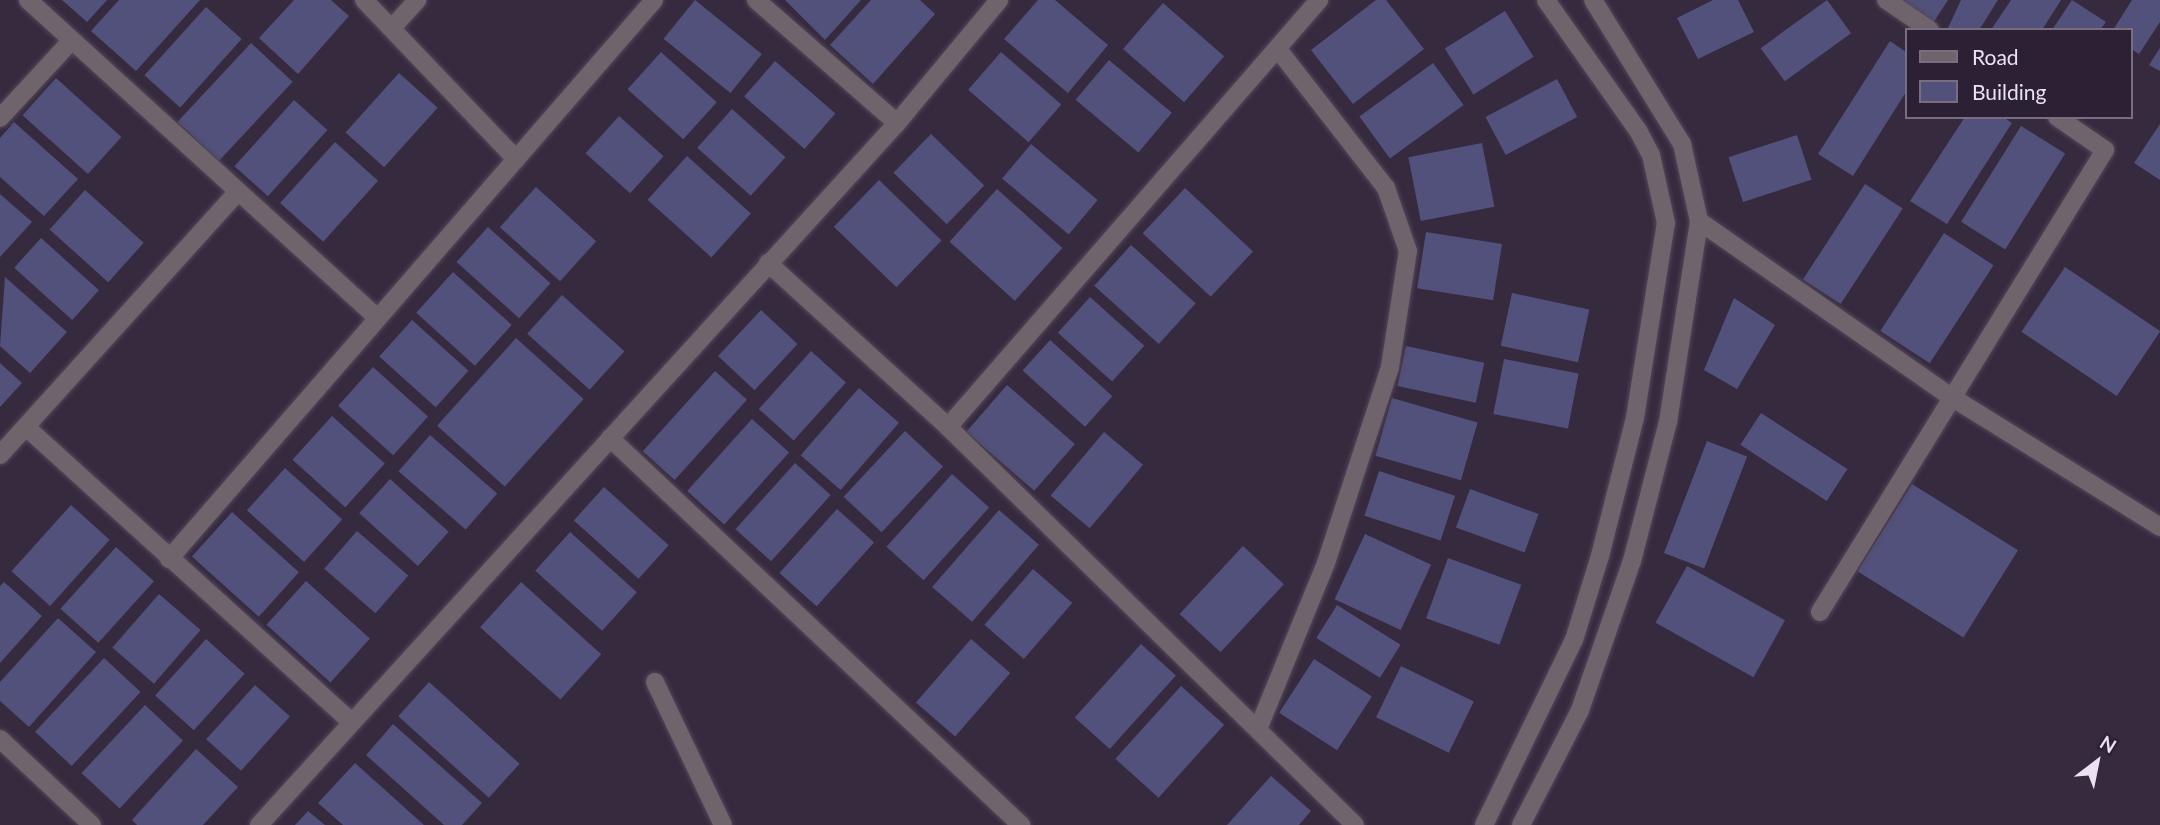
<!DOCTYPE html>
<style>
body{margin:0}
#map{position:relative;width:2160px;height:825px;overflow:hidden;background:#362a3f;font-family:Lato,sans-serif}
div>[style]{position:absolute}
.building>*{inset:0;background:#52517b;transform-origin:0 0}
.roads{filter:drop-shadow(0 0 2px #53475b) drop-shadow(0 0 2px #53475b)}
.street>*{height:18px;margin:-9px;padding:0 9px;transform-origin:9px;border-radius:9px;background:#70646c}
span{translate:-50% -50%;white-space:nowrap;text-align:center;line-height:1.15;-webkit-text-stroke:7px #2c2035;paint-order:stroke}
.legend{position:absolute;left:1905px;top:28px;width:228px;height:91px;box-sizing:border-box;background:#2c2035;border:2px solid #786e80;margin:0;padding:9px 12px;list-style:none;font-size:21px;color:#eae2f0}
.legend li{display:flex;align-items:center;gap:14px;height:35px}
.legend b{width:35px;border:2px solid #786e80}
.north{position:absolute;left:2062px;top:727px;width:70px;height:70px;-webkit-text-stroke:5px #2c2035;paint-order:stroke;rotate:32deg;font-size:19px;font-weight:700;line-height:28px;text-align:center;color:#eae2f0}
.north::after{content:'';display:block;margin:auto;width:24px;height:32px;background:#eae2f0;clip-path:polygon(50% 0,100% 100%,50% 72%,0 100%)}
</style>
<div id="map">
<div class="building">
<div style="clip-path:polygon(62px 0,107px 0,87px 22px)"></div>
<div style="clip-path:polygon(119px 0,200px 0,136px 71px,91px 31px)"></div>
<div style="clip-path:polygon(294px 0,331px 0,349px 16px,298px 74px,259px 38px)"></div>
<div style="left:695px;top:0;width:86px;height:50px;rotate:39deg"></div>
<div style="clip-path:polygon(785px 0,861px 0,825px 40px)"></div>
<div style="clip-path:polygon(871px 0,920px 0,935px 14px,873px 84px,830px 45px)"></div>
<div style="clip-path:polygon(1038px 0,1055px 0,1108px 45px,1068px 93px,1004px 39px)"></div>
<div style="clip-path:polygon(1376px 0,1386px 0,1424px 49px,1353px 104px,1311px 50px)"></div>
<div style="clip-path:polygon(1713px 0,1738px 0,1754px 32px,1698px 59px,1677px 18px)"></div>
<div style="left:1827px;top:0;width:41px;height:82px;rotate:54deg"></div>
<div style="clip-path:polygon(1902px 0,1948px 0,1933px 23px)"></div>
<div style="clip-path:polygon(1961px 0,1998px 0,1979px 30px,1947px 30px)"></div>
<div style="clip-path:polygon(2011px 0,2061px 0,2042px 30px,1991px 30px)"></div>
<div style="clip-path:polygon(2072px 0,2106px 22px,2100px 30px,2052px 30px)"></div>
<div style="clip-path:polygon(2132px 0,2160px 0,2160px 22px,2139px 54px,2130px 48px,2130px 30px,2113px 30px)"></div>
<div style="left:1163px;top:3px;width:81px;height:61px;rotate:41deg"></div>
<div style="left:206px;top:7px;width:48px;height:92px;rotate:42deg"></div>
<div style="left:1505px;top:11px;width:54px;height:71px;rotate:58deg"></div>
<div style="clip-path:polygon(1890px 41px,1906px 52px,1906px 92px,1853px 176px,1818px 154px)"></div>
<div style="left:251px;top:43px;width:57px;height:108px;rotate:43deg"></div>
<div style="clip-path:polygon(2160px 48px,2160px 71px,2149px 65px)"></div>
<div style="left:661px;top:52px;width:75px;height:50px;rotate:42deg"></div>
<div style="left:1001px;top:52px;width:80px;height:50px;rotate:41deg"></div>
<div style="left:1109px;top:60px;width:82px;height:52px;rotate:40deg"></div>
<div style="left:775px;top:61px;width:80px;height:47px;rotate:41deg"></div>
<div style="left:1433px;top:63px;width:52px;height:91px;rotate:54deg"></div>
<div style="left:399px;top:73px;width:52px;height:80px;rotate:42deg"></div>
<div style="left:56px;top:78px;width:88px;height:50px;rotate:42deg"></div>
<div style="left:1557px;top:79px;width:43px;height:81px;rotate:62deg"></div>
<div style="left:294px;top:100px;width:45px;height:89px;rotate:42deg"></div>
<div style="left:732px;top:109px;width:72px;height:52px;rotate:42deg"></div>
<div style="left:619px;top:116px;width:60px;height:50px;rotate:42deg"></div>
<div style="clip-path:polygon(1965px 117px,2003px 117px,2012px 123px,1947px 224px,1910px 201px)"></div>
<div style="clip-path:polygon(14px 122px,78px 179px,44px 216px,0 177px,0 138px)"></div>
<div style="clip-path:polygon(2160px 124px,2160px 180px,2134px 163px)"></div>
<div style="left:2021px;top:126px;width:52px;height:113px;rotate:32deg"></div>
<div style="left:931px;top:134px;width:74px;height:54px;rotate:44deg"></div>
<div style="left:1797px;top:135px;width:47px;height:72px;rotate:72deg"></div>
<div style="left:335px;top:142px;width:58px;height:82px;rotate:42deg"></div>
<div style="left:1482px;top:143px;width:65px;height:75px;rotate:79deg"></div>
<div style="left:1031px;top:144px;width:87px;height:45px;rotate:40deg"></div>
<div style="left:687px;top:156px;width:86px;height:59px;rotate:42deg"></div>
<div style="left:879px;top:180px;width:87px;height:65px;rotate:44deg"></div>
<div style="left:1865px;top:184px;width:45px;height:114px;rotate:33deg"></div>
<div style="left:536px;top:187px;width:81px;height:54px;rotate:42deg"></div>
<div style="left:1185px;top:188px;width:93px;height:62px;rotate:43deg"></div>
<div style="left:997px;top:189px;width:88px;height:71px;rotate:42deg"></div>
<div style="left:85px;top:190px;width:79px;height:53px;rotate:42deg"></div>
<div style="clip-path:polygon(0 194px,32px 222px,0 257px)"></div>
<div style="left:488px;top:227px;width:84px;height:47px;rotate:42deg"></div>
<div style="left:1426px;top:232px;width:77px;height:57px;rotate:9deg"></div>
<div style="left:1944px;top:233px;width:59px;height:117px;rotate:33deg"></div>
<div style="left:41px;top:238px;width:78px;height:40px;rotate:42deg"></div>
<div style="left:1131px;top:245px;width:87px;height:55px;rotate:42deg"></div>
<div style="left:2065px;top:267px;width:115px;height:78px;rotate:34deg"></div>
<div style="left:453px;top:272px;width:79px;height:55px;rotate:42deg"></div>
<div style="clip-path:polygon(5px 277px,67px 332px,30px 373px,0 346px)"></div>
<div style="left:1512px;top:293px;width:79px;height:54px;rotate:12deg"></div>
<div style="left:562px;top:295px;width:84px;height:52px;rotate:42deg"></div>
<div style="left:1090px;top:297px;width:73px;height:48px;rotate:42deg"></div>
<div style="clip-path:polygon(1734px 298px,1775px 325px,1737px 389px,1704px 370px)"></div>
<div style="left:761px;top:310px;width:50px;height:63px;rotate:43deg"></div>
<div style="left:412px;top:320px;width:76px;height:49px;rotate:42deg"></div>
<div style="left:516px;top:338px;width:91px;height:118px;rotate:42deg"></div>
<div style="left:1050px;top:340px;width:84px;height:41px;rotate:42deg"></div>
<div style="left:1406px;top:346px;width:80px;height:41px;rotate:12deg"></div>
<div style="left:811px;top:351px;width:47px;height:78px;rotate:42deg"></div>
<div style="left:1504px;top:359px;width:76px;height:56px;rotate:11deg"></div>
<div style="clip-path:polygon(0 363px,22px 383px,0 407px)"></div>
<div style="left:373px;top:367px;width:74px;height:52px;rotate:42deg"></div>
<div style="left:715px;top:371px;width:43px;height:108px;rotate:42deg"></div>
<div style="left:1007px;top:385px;width:90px;height:62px;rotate:41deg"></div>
<div style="left:859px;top:388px;width:53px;height:89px;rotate:41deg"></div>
<div style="left:1392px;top:398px;width:89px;height:60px;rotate:16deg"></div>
<div style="left:1761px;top:413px;width:103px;height:38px;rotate:33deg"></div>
<div style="left:332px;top:416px;width:71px;height:59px;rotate:42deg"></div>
<div style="left:752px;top:419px;width:50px;height:97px;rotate:42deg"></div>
<div style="left:905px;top:431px;width:52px;height:90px;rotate:43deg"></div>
<div style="left:1104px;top:432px;width:51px;height:83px;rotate:40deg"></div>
<div style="left:430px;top:435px;width:89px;height:48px;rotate:41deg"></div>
<div style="left:1707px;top:441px;width:43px;height:120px;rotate:21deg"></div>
<div style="left:795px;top:463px;width:48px;height:89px;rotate:42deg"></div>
<div style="left:285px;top:468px;width:77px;height:57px;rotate:42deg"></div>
<div style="left:1379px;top:471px;width:80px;height:47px;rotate:18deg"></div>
<div style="left:952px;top:474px;width:50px;height:98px;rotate:42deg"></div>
<div style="left:390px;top:479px;width:79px;height:46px;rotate:42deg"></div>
<div style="left:1912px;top:484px;width:125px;height:103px;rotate:32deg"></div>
<div style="left:604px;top:487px;width:87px;height:45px;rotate:42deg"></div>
<div style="left:1470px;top:489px;width:73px;height:41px;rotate:20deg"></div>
<div style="left:71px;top:505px;width:52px;height:89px;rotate:42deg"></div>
<div style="left:837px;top:509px;width:50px;height:86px;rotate:42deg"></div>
<div style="left:999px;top:510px;width:53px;height:102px;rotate:41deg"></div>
<div style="left:232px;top:512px;width:90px;height:60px;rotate:42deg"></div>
<div style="left:357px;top:531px;width:68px;height:50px;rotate:41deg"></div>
<div style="left:570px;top:532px;width:90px;height:52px;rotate:42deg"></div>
<div style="left:1365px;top:534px;width:73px;height:72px;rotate:25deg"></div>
<div style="left:1243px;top:546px;width:56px;height:93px;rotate:43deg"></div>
<div style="left:116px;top:547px;width:51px;height:83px;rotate:42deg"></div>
<div style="left:1448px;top:558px;width:78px;height:64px;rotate:20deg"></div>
<div style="left:1687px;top:566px;width:112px;height:65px;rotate:29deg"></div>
<div style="left:1033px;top:569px;width:52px;height:74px;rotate:41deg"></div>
<div style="left:306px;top:581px;width:86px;height:59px;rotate:42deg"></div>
<div style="clip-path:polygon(4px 582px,42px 616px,0 663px,0 586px)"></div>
<div style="left:521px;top:582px;width:108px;height:61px;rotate:42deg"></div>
<div style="left:159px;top:594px;width:55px;height:71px;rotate:41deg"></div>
<div style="left:1337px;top:605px;width:75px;height:39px;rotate:32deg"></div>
<div style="clip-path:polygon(58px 618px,96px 652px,29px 727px,0 701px,0 682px)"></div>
<div style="left:206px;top:639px;width:52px;height:76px;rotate:42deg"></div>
<div style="left:971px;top:639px;width:52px;height:84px;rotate:41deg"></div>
<div style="left:1141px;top:644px;width:47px;height:99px;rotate:42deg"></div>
<div style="left:104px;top:658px;width:50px;height:101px;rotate:43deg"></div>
<div style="left:1314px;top:659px;width:69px;height:64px;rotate:33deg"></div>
<div style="left:1401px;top:666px;width:81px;height:57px;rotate:26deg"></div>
<div style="left:429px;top:682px;width:122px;height:46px;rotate:42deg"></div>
<div style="left:255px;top:685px;width:47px;height:73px;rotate:42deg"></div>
<div style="left:1181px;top:686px;width:58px;height:98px;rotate:42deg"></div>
<div style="left:145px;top:705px;width:52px;height:93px;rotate:43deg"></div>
<div style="clip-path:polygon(393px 724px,482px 803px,462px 825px,444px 825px,366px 755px)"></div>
<div style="clip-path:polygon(196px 749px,238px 787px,203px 825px,137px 825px,132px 820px)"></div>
<div style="clip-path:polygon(355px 763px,424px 825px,343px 825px,318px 803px)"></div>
<div style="clip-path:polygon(1271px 776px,1311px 811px,1299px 825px,1227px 825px)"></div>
<div style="clip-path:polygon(308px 811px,325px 825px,295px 825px)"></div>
</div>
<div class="roads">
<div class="street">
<div style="left:28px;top:0;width:472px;rotate:42.3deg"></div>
<div style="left:364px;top:0;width:220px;rotate:46.3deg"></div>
<div style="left:756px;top:0;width:187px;rotate:41.1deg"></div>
<div style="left:1886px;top:0;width:53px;rotate:34.3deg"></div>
<div style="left:392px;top:28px;width:38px;rotate:-48deg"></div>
<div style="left:0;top:118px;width:105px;rotate:-47.3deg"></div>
<div style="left:1699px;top:221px;width:310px;rotate:34.9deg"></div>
<div style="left:1953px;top:398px;width:244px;rotate:31.9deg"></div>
<div style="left:768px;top:263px;width:244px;rotate:42.3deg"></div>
<div style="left:948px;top:427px;width:569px;rotate:44.36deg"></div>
<div style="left:26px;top:427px;width:438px;rotate:42.2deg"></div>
<div style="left:948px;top:427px;width:566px;rotate:-49.01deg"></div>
<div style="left:610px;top:438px;width:565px;rotate:43.28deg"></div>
<div style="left:0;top:455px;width:353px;rotate:-47.9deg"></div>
<div style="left:169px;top:559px;width:740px;rotate:-49.05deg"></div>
<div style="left:1820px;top:612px;width:543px;rotate:-58.33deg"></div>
<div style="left:2105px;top:150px;width:58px;rotate:-145.5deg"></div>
<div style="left:655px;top:682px;width:158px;rotate:64.6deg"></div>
<div style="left:1258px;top:729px;width:179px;rotate:-67.7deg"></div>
<div style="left:1326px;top:563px;width:206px;rotate:-71.9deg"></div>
<div style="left:1390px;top:367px;width:117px;rotate:-81.2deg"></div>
<div style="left:1408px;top:251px;width:67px;rotate:-109.2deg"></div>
<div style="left:1386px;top:188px;width:172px;rotate:-127.9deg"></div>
<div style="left:0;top:739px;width:126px;rotate:43.1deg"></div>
<div style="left:259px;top:825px;width:949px;rotate:-47.73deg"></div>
<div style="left:897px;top:123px;width:160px;rotate:-50.3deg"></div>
<div style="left:1484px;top:825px;width:206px;rotate:-64.1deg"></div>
<div style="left:1574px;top:640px;width:88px;rotate:-72.8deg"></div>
<div style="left:1600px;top:556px;width:142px;rotate:-75.8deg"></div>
<div style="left:1635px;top:418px;width:197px;rotate:-81deg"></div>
<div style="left:1666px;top:223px;width:70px;rotate:-102.4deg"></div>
<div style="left:1651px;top:155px;width:26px;rotate:-118deg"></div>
<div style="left:1639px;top:132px;width:161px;rotate:-125.2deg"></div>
<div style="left:1521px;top:825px;width:129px;rotate:-62.8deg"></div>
<div style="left:1580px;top:710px;width:158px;rotate:-70.8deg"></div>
<div style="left:1632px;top:561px;width:144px;rotate:-75.5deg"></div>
<div style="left:1668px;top:422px;width:203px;rotate:-81.2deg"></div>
<div style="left:1699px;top:221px;width:79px;rotate:-102.4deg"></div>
<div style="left:1682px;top:144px;width:169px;rotate:-121.7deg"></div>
</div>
</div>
<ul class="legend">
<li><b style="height:9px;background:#70646c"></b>Road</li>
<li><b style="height:19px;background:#52517b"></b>Building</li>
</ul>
<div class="north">N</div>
</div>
